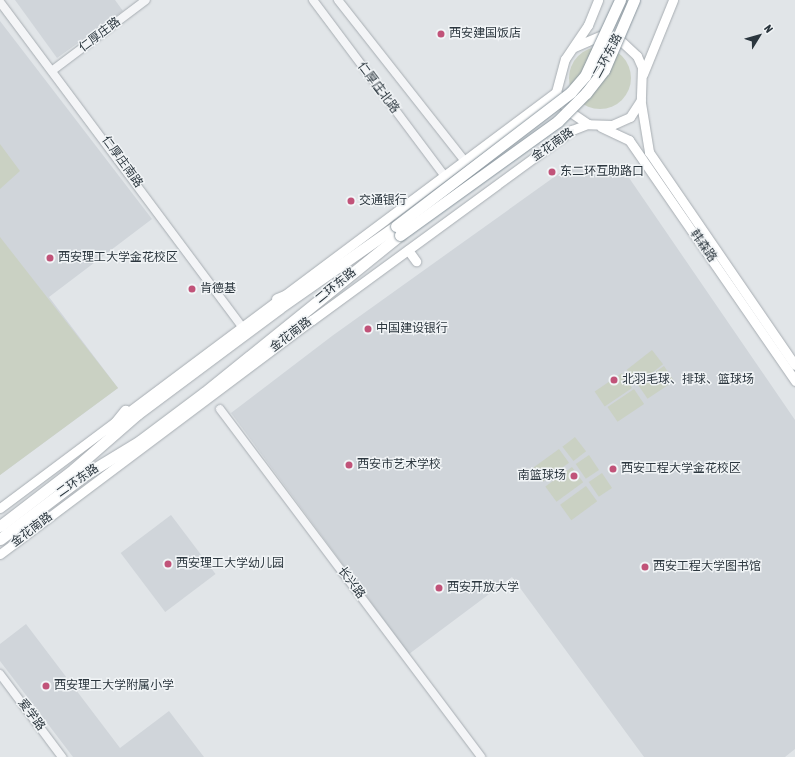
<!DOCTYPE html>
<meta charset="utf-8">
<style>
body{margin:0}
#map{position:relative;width:795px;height:757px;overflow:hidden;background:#e1e5e8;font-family:"Asap Condensed","Noto Sans SC",sans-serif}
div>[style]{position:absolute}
.built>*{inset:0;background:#d0d5da;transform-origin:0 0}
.green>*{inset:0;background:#cad1c3;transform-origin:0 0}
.round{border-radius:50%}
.roads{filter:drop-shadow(0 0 1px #a7adb2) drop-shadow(0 0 1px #a7adb2)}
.tertiary>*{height:8px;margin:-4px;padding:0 4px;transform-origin:4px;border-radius:4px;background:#f4f5f7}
.secondary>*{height:9px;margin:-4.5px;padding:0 4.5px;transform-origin:4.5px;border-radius:4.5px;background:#fff}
.trunk>*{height:11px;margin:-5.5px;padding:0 5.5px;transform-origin:5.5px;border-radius:5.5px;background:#fff}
.bridges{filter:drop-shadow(0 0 1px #8a969e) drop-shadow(0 0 1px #8a969e)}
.trunk-bridge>*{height:11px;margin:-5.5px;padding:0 5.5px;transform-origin:5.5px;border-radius:5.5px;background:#fff}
.dots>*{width:11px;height:11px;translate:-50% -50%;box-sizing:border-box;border:2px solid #f1f4f6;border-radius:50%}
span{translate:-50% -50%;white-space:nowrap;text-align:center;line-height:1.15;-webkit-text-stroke:3px #f1f4f6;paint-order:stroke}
.poi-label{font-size:12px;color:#2b363e}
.left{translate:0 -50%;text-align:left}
.right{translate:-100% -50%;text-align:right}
.street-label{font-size:12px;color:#2b363e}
.north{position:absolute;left:739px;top:16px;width:40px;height:40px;-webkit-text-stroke:3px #f1f4f6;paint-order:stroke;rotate:53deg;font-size:11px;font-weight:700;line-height:16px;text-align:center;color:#2b363e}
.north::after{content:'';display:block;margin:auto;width:14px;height:18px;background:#2b363e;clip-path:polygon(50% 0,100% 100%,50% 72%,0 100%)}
</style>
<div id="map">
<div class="built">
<div style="clip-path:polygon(15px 0,115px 0,123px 11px,57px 58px)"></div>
<div style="clip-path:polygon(0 21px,152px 219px,49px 297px,118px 388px,0 475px)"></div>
<div style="clip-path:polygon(571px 165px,623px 169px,795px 420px,795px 749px,785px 757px,644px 757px,512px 577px,409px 654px,231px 413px,332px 336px)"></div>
<div style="left:171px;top:515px;width:74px;height:63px;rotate:53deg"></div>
<div style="clip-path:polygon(26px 624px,120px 748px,169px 711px,204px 757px,73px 757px,0 661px,0 644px)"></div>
</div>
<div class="green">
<div class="round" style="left:569px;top:47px;width:62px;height:62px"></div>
<div style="clip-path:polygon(0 144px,20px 171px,0 189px)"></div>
<div style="clip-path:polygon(0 237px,118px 388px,0 475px)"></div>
<div style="left:652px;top:350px;width:18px;height:32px;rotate:52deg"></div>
<div style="left:664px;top:366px;width:18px;height:32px;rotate:56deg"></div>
<div style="left:622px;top:373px;width:18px;height:33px;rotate:56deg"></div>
<div style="left:634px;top:389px;width:18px;height:32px;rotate:56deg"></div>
<div style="left:575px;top:437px;width:18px;height:16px;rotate:52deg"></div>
<div style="left:559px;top:449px;width:17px;height:32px;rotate:54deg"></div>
<div style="left:589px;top:455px;width:18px;height:16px;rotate:56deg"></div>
<div style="left:572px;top:467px;width:19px;height:33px;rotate:54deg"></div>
<div style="left:602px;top:473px;width:18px;height:16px;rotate:56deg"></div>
<div style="left:586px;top:486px;width:19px;height:32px;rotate:54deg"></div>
</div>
<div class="roads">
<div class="tertiary">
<div style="left:313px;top:0;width:219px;rotate:53.2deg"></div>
<div style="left:338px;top:0;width:204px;rotate:51.8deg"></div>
<div style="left:0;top:2px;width:403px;rotate:53.3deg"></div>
<div style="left:53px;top:70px;width:116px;rotate:-37deg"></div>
<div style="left:220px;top:409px;width:435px;rotate:53.1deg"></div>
<div style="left:0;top:674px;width:104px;rotate:53.2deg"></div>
</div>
<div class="secondary">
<div style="left:574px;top:47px;width:34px;rotate:-23deg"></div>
<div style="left:605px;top:34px;width:17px;rotate:24deg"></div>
<div style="left:621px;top:41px;width:22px;rotate:43deg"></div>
<div style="left:637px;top:56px;width:12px;rotate:66deg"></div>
<div style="left:642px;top:67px;width:33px;rotate:92deg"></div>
<div style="left:641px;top:100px;width:20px;rotate:123deg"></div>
<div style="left:630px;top:117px;width:20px;rotate:156deg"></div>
<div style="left:612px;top:125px;width:24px;rotate:-178deg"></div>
<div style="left:588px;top:124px;width:25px;rotate:-146deg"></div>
<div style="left:567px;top:110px;width:21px;rotate:-121deg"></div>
<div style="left:556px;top:92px;width:34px;rotate:-75deg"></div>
<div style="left:565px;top:59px;width:41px;rotate:-55.9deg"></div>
<div style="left:588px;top:25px;width:27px;rotate:-68deg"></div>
<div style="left:643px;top:74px;width:80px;rotate:-67.9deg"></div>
<div style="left:641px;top:103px;width:50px;rotate:80.7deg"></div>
<div style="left:649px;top:152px;width:258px;rotate:55.6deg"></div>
<div style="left:601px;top:127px;width:31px;rotate:25deg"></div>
<div style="left:629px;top:140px;width:293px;rotate:55.4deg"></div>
<div style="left:408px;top:250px;width:14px;rotate:54deg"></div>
<div style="left:0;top:508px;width:694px;rotate:-36.8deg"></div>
<div style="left:0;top:554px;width:390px;rotate:-36.9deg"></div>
<div style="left:312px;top:320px;width:322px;rotate:-36.2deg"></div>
<div style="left:572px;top:130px;width:17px;rotate:-21deg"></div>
</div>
<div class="trunk">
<div style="left:277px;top:299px;width:18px;rotate:-22deg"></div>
<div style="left:109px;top:431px;width:26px;rotate:-51deg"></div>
<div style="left:0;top:526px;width:93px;rotate:-37.6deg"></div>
<div style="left:74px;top:469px;width:84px;rotate:-41.1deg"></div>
<div style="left:137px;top:414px;width:177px;rotate:-36.7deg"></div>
<div style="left:279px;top:308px;width:143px;rotate:-35deg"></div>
<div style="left:0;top:539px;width:108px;rotate:-37.1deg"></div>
<div style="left:86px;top:474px;width:63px;rotate:-31.4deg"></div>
<div style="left:140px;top:441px;width:80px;rotate:-36.9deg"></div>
<div style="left:204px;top:393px;width:252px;rotate:-38.9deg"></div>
</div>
</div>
<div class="bridges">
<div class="trunk-bridge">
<div style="left:396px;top:226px;width:220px;rotate:-37.4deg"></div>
<div style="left:571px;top:92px;width:21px;rotate:-49deg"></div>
<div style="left:585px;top:76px;width:84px;rotate:-65.3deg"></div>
<div style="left:400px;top:235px;width:195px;rotate:-35.8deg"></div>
<div style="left:558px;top:121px;width:40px;rotate:-45deg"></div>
<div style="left:586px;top:93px;width:29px;rotate:-52deg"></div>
<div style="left:604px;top:70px;width:76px;rotate:-66.8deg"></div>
</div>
</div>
<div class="dots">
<div style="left:441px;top:34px;background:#c15379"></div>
<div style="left:552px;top:172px;background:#c15379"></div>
<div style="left:351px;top:201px;background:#c15379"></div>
<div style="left:50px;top:258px;background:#c15379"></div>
<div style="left:192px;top:289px;background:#c15379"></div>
<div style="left:368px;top:329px;background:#c15379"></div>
<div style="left:614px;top:380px;background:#c15379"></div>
<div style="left:349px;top:465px;background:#c15379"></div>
<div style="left:613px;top:469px;background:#c15379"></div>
<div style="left:574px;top:476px;background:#c15379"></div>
<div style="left:168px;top:564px;background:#c15379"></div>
<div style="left:645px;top:567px;background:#c15379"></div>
<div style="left:439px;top:588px;background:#c15379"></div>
<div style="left:46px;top:686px;background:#c15379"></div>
</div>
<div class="poi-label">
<span class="left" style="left:449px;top:34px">西安建国饭店</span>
<span class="left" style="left:560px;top:172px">东二环互助路口</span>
<span class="left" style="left:359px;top:201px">交通银行</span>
<span class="left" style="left:58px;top:258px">西安理工大学金花校区</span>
<span class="left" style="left:200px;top:289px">肯德基</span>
<span class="left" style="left:376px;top:329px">中国建设银行</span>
<span class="left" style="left:622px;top:380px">北羽毛球、排球、篮球场</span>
<span class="left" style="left:357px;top:465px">西安市艺术学校</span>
<span class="left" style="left:621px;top:469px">西安工程大学金花校区</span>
<span class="right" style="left:566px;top:476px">南篮球场</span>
<span class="left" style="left:176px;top:564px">西安理工大学幼儿园</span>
<span class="left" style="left:653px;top:567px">西安工程大学图书馆</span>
<span class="left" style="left:447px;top:588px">西安开放大学</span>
<span class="left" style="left:54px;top:686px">西安理工大学附属小学</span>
</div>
<div class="street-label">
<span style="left:100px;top:35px;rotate:-37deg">仁厚庄路</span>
<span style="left:608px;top:56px;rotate:-62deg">二环东路</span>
<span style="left:378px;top:88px;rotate:53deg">仁厚庄北路</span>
<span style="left:553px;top:145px;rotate:-35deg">金花南路</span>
<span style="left:122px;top:162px;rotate:54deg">仁厚庄南路</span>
<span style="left:703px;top:246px;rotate:55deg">韩森路</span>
<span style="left:336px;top:286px;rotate:-39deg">二环东路</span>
<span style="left:291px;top:335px;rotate:-37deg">金花南路</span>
<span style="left:78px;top:481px;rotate:-35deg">二环东路</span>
<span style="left:32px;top:530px;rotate:-37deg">金花南路</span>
<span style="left:351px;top:583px;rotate:53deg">长兴路</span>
<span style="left:31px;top:715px;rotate:53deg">爱学路</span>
</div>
<div class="north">N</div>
</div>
